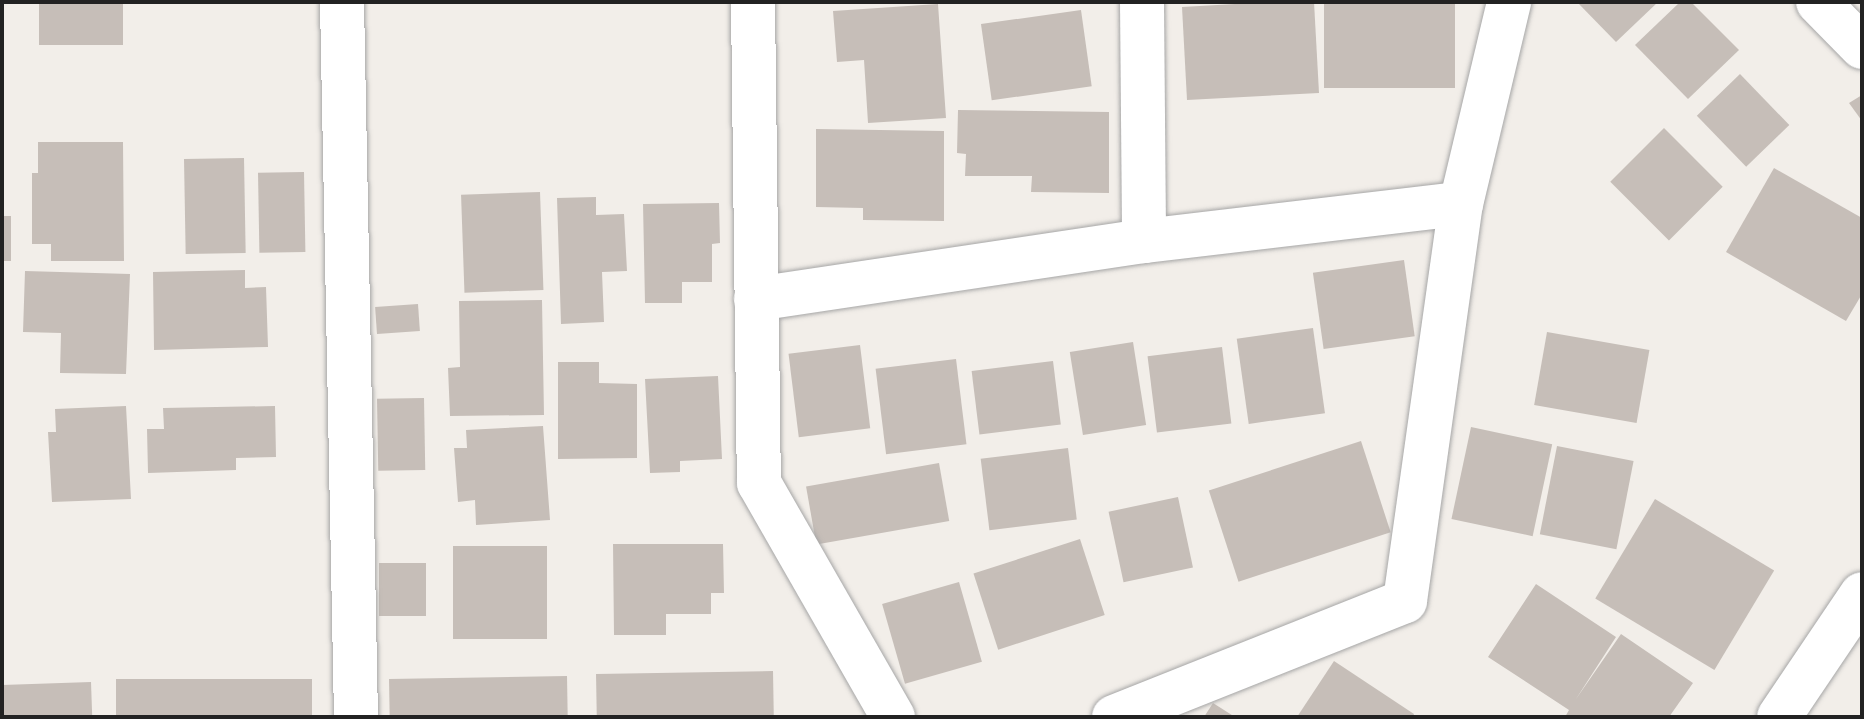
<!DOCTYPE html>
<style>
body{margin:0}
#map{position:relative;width:1864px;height:719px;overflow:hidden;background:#f2eee9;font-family:"Titillium Web",sans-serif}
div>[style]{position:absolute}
.building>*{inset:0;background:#c6beb8;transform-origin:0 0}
.roads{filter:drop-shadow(0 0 2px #a6a6a6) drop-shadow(0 0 2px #a6a6a6)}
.minor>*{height:44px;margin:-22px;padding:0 22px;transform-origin:22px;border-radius:22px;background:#fff}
span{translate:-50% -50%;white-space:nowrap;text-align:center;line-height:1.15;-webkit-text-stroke:7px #fff;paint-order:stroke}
.frame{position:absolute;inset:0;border:4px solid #222;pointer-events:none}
</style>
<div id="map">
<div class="building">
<div style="left:39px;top:2px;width:84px;height:43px"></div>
<div style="clip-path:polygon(1270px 2px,1314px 2px,1319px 93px,1187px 100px,1182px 7px)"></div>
<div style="left:1324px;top:2px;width:131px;height:86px"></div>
<div style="clip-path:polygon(1577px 2px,1658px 2px,1616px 42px)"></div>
<div style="clip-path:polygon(1680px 2px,1691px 2px,1739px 50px,1688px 99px,1635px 45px)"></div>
<div style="clip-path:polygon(938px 4px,946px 118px,868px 123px,864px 60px,837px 62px,833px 11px)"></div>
<div style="left:1081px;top:10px;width:77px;height:101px;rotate:82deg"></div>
<div style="left:1740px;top:74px;width:71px;height:60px;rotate:46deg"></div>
<div style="clip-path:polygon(1862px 95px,1862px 121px,1849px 103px)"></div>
<div style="clip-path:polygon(958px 110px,1109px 112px,1109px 193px,1031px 192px,1032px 176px,965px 176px,966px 154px,957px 153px)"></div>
<div style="left:1664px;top:128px;width:83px;height:76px;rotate:45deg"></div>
<div style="clip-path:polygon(816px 129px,944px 131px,944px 221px,863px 220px,863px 208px,816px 207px)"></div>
<div style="clip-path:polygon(38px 142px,123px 142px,124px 261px,51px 261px,51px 244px,32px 244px,32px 173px,38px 173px)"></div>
<div style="left:244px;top:158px;width:95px;height:60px;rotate:89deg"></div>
<div style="clip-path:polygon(1774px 168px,1862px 218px,1862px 294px,1846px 321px,1726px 252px)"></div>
<div style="left:304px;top:172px;width:80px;height:46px;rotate:89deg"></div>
<div style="left:540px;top:192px;width:98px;height:79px;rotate:88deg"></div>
<div style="clip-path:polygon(596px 197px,596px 215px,624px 214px,627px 271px,602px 272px,604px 322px,561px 324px,557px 198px)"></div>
<div style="clip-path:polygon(719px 203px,720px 243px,712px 244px,712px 282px,682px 282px,682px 303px,645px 303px,643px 204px)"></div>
<div style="left:2px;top:216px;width:9px;height:45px"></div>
<div style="left:1404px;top:260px;width:77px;height:92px;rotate:82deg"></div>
<div style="clip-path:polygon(245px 270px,245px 288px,266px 287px,268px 347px,154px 350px,153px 272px)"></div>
<div style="clip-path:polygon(25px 271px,130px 274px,126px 374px,60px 373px,61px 333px,23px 332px)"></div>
<div style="clip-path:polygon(542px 300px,544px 415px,450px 416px,448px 368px,460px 367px,459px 301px)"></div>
<div style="left:418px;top:304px;width:27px;height:43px;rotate:86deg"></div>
<div style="left:1313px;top:328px;width:86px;height:77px;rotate:82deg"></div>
<div style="left:1547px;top:332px;width:104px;height:74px;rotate:10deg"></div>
<div style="left:1133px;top:342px;width:84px;height:64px;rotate:81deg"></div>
<div style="left:860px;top:345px;width:84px;height:72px;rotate:83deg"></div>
<div style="left:1222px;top:347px;width:77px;height:75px;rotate:83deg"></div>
<div style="left:956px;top:359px;width:86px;height:81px;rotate:83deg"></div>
<div style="left:1053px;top:361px;width:64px;height:82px;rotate:83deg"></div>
<div style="clip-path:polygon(558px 362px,599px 362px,599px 383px,637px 384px,637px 458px,558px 459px)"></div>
<div style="clip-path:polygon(718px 376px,722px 459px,680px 461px,680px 472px,650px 473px,645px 379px)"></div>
<div style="left:424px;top:398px;width:72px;height:47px;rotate:89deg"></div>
<div style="clip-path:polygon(126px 406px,131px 499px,52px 502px,48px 432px,56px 432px,55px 409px)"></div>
<div style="clip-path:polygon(275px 406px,276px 457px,236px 458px,236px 470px,148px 473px,147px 429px,164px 429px,163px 408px)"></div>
<div style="clip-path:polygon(543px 426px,550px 520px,476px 525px,475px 500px,458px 502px,454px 448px,467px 448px,466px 430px)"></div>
<div style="left:1471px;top:427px;width:83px;height:94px;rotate:12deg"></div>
<div style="left:1361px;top:441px;width:96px;height:160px;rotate:72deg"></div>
<div style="left:1557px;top:446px;width:78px;height:90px;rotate:11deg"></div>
<div style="left:1068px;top:448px;width:72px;height:88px;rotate:83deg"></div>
<div style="left:939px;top:463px;width:59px;height:135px;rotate:80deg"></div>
<div style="left:1178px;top:497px;width:72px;height:71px;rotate:78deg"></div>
<div style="left:1655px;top:499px;width:139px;height:116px;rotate:31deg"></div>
<div style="left:1080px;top:539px;width:80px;height:112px;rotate:72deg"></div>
<div style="clip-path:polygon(613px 544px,723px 544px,724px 593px,711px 593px,711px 614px,666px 614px,666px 635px,614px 635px)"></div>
<div style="left:453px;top:546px;width:94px;height:93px"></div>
<div style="left:426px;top:563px;width:53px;height:47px;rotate:90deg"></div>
<div style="left:959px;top:582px;width:83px;height:80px;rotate:74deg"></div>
<div style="clip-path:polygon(1536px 584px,1616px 637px,1576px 699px,1621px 634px,1693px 683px,1669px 717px,1565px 717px,1569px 710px,1488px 657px)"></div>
<div style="clip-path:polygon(1334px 661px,1414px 714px,1413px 717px,1297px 717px)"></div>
<div style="left:773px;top:671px;width:46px;height:177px;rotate:89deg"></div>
<div style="left:567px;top:676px;width:41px;height:178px;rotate:89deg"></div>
<div style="left:312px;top:679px;width:38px;height:196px;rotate:90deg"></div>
<div style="left:91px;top:682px;width:35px;height:89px;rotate:88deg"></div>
<div style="clip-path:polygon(1213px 703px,1235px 717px,1204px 717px)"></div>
</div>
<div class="roads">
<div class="minor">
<div style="left:342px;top:2px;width:715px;rotate:88.88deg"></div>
<div style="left:753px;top:2px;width:481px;rotate:89.3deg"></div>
<div style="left:759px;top:483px;width:270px;rotate:60.2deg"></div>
<div style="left:1142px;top:2px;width:239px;rotate:89.5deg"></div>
<div style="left:1818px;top:2px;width:63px;rotate:45.6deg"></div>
<div style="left:756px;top:299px;width:392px;rotate:-8.5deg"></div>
<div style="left:1144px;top:241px;width:319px;rotate:-6.7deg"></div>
<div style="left:1114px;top:717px;width:313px;rotate:-21.7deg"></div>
<div style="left:1405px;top:601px;width:401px;rotate:-82deg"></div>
<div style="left:1461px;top:204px;width:208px;rotate:-76.6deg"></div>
<div style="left:1779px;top:717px;width:148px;rotate:-56deg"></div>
</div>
</div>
<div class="frame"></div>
</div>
